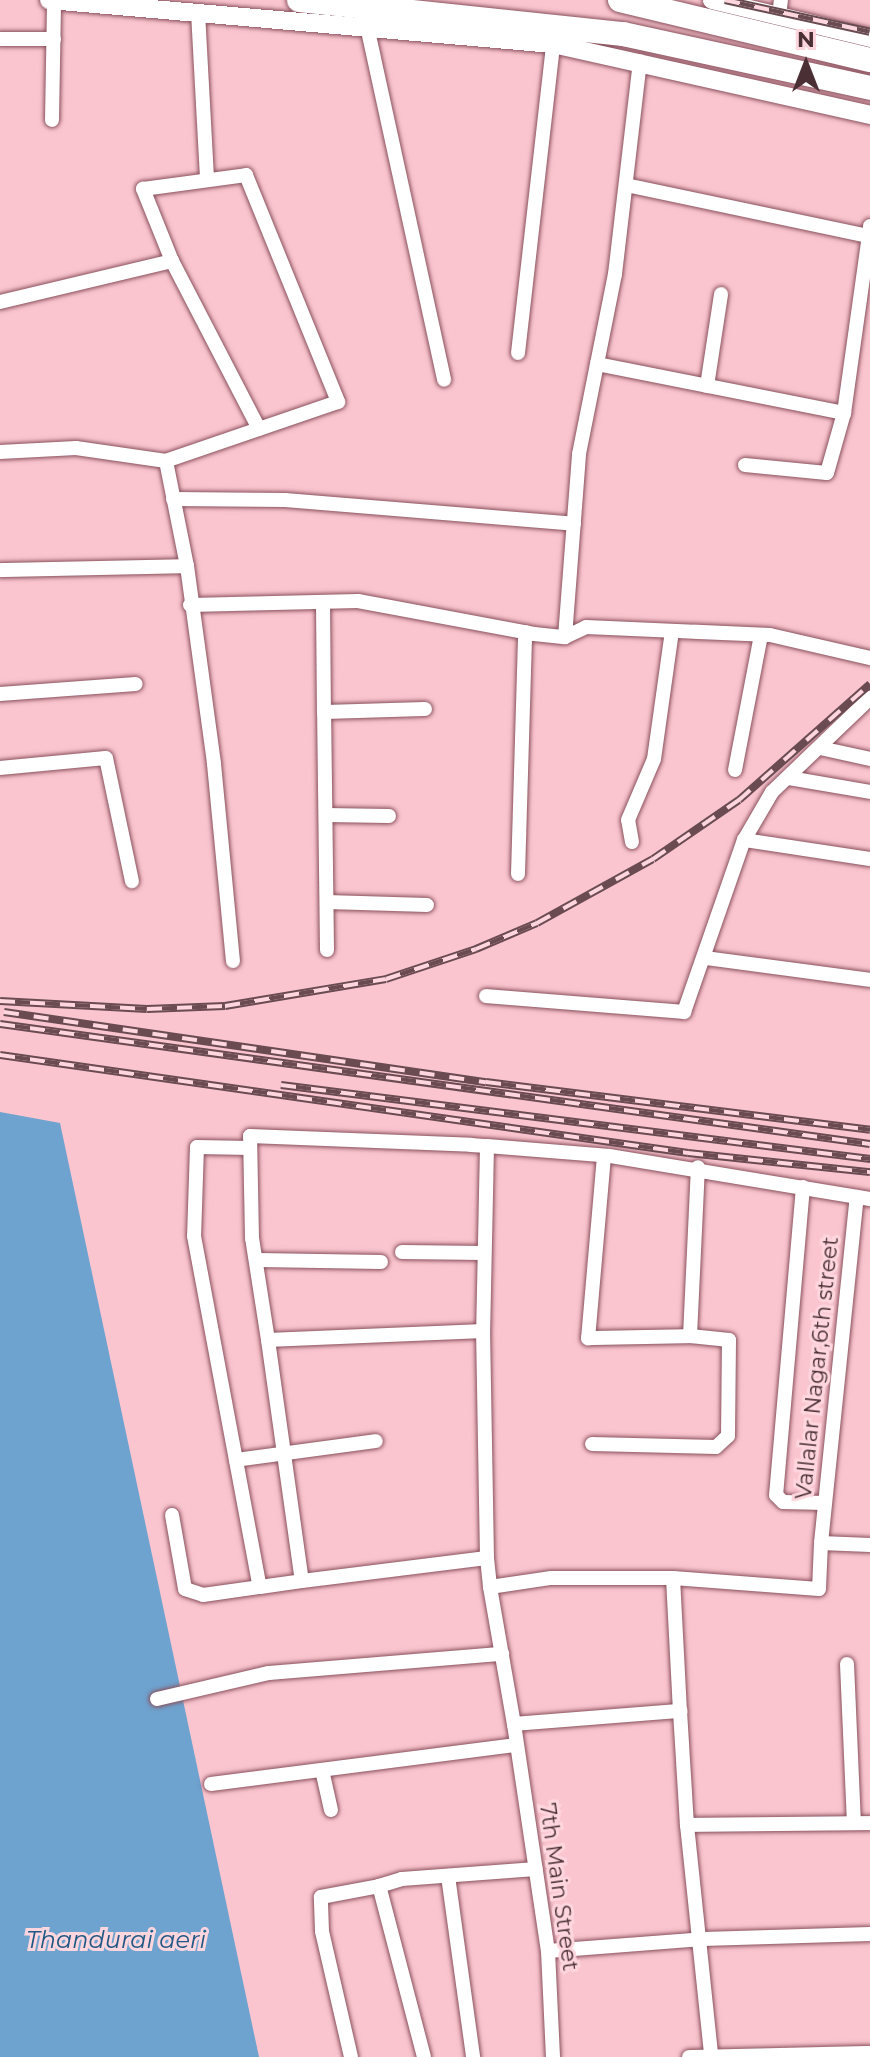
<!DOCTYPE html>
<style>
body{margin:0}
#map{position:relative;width:870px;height:2057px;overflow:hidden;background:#fac5cf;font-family:Montserrat,sans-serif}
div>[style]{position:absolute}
.water>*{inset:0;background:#6ea2cf}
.roads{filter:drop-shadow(0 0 2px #89515d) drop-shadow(0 0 2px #89515d)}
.minor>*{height:14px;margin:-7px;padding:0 7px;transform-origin:7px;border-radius:7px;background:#fff}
.tertiary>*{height:18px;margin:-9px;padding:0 9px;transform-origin:9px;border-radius:9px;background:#fff}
.trunk>*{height:24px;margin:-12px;padding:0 12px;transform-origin:12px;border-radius:12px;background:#fff}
.rail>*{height:8px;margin-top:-4px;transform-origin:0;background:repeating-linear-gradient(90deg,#ffd6de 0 15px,#6a4b51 0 30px);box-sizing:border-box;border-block:2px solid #6a4b51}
span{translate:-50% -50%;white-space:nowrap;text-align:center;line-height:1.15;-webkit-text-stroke:6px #ffd6de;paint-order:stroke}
.street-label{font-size:22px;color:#4a3035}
.water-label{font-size:24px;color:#205885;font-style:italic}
.north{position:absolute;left:766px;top:24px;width:80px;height:80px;-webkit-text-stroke:6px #ffd6de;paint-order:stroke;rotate:0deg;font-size:22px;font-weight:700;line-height:32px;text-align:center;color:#4a3035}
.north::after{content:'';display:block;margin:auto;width:28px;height:36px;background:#4a3035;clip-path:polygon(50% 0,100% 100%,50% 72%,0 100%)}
</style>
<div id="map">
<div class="water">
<div style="clip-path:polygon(0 1112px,60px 1123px,259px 2057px,0 2057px)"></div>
</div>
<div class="roads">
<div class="minor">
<div style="left:198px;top:12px;width:168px;rotate:86.9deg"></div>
<div style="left:779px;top:16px;width:16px;rotate:-83deg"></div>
<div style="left:367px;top:26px;width:362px;rotate:77.7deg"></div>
<div style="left:0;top:39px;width:54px"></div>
<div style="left:52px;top:120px;width:116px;rotate:-89deg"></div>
<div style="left:626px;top:185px;width:248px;rotate:11.9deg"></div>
<div style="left:869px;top:236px;width:10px;rotate:-84deg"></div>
<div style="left:172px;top:261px;width:189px;rotate:62.6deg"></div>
<div style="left:0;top:302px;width:177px;rotate:-13.4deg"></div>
<div style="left:172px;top:261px;width:78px;rotate:-111.9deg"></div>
<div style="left:143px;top:189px;width:104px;rotate:-7.7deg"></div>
<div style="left:246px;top:175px;width:245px;rotate:67.9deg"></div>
<div style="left:338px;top:402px;width:182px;rotate:161.1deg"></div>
<div style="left:518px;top:353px;width:311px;rotate:-83.5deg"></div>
<div style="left:597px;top:364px;width:252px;rotate:11.2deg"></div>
<div style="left:844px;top:413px;width:179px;rotate:-82deg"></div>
<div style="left:707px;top:386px;width:93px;rotate:-81.3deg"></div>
<div style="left:0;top:452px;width:76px;rotate:-3deg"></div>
<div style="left:76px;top:448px;width:91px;rotate:8.2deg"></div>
<div style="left:166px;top:461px;width:107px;rotate:78.7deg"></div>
<div style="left:187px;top:566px;width:200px;rotate:82.2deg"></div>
<div style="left:214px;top:764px;width:198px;rotate:84.5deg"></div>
<div style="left:745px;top:465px;width:82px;rotate:5.6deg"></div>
<div style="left:827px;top:473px;width:62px;rotate:-74.2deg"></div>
<div style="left:173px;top:499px;width:112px;rotate:0.5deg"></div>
<div style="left:285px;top:500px;width:290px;rotate:4.7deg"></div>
<div style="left:0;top:570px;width:187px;rotate:-1.2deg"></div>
<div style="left:323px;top:602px;width:110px;rotate:89.5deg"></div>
<div style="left:190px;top:605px;width:168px;rotate:-1.4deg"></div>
<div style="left:358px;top:601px;width:179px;rotate:10.6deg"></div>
<div style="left:534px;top:634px;width:31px;rotate:6deg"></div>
<div style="left:565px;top:637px;width:23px;rotate:-25deg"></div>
<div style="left:586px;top:627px;width:184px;rotate:2.5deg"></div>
<div style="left:770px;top:635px;width:103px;rotate:13deg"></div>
<div style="left:565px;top:637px;width:184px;rotate:-85.6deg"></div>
<div style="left:579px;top:454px;width:184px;rotate:-78.7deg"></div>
<div style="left:615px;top:274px;width:214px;rotate:-83.3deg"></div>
<div style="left:0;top:694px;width:136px;rotate:-4.2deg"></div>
<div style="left:820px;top:748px;width:51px;rotate:12.4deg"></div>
<div style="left:0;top:768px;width:106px;rotate:-5.4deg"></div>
<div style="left:106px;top:758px;width:126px;rotate:78.1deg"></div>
<div style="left:735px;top:770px;width:137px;rotate:-79.1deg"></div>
<div style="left:789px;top:778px;width:82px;rotate:9.8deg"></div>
<div style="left:326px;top:815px;width:63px;rotate:0.9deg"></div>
<div style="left:744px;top:840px;width:56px;rotate:-59.7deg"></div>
<div style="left:772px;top:792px;width:136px;rotate:-43.8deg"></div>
<div style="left:632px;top:842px;width:22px;rotate:-100deg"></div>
<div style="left:628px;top:820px;width:66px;rotate:-66.9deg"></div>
<div style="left:654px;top:759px;width:129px;rotate:-82deg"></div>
<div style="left:518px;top:874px;width:242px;rotate:-88.3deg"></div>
<div style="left:327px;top:902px;width:100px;rotate:1.7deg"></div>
<div style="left:327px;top:950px;width:238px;rotate:-90.7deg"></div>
<div style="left:324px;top:712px;width:101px;rotate:-1.7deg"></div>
<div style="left:706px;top:958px;width:165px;rotate:7.6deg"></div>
<div style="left:486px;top:996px;width:199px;rotate:4.6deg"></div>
<div style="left:684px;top:1012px;width:182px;rotate:-70.8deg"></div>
<div style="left:744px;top:840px;width:127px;rotate:8.6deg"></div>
<div style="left:487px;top:1146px;width:185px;rotate:91.2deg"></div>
<div style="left:483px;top:1331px;width:215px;rotate:177.6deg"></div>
<div style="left:268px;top:1340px;width:103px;rotate:-98.9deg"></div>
<div style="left:252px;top:1238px;width:102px;rotate:-91.1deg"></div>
<div style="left:250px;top:1136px;width:221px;rotate:2.3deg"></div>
<div style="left:471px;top:1145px;width:16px;rotate:4deg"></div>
<div style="left:487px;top:1146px;width:123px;rotate:4.6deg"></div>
<div style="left:610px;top:1156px;width:264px;rotate:9.4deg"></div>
<div style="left:250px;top:1148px;width:53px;rotate:-178.9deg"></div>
<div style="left:197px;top:1147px;width:89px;rotate:91.9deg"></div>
<div style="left:194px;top:1236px;width:357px;rotate:79.4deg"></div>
<div style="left:260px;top:1587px;width:42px;rotate:-8.1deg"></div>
<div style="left:604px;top:1156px;width:183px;rotate:95deg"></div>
<div style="left:588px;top:1338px;width:102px;rotate:-1.1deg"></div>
<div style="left:803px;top:1187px;width:309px;rotate:95deg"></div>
<div style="left:776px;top:1495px;width:10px;rotate:45deg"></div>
<div style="left:783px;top:1502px;width:42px;rotate:1.4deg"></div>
<div style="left:402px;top:1252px;width:82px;rotate:0.7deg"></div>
<div style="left:258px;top:1260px;width:123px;rotate:0.9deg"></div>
<div style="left:268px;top:1340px;width:243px;rotate:82deg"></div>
<div style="left:302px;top:1581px;width:186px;rotate:-7.1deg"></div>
<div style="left:487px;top:1558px;width:227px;rotate:-91deg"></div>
<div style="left:592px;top:1444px;width:124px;rotate:1.4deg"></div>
<div style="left:716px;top:1447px;width:16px;rotate:-43deg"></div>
<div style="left:728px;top:1436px;width:96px;rotate:-89.4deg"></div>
<div style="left:729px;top:1340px;width:39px;rotate:-174deg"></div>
<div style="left:690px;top:1336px;width:169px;rotate:-87.3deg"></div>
<div style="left:236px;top:1460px;width:141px;rotate:-7.7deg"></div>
<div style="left:172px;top:1515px;width:75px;rotate:80deg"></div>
<div style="left:185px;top:1589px;width:19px;rotate:18deg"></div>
<div style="left:203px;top:1595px;width:58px;rotate:-8deg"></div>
<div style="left:821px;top:1543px;width:348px;rotate:-84.1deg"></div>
<div style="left:487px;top:1558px;width:29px;rotate:84deg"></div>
<div style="left:490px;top:1587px;width:62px;rotate:-8.4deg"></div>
<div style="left:551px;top:1578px;width:122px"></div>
<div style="left:673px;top:1578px;width:146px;rotate:4.3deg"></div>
<div style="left:819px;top:1589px;width:46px;rotate:-87.5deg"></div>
<div style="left:821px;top:1543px;width:49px;rotate:2.3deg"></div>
<div style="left:673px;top:1578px;width:133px;rotate:87deg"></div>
<div style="left:490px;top:1587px;width:139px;rotate:80.1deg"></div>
<div style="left:514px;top:1724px;width:167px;rotate:-4.5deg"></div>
<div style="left:680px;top:1711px;width:114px;rotate:86.5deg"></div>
<div style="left:687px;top:1825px;width:183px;rotate:-0.6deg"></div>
<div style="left:847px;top:1664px;width:159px;rotate:87.5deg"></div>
<div style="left:157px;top:1699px;width:115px;rotate:-13.1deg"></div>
<div style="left:269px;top:1673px;width:234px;rotate:-4.7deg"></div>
<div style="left:514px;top:1724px;width:230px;rotate:81.5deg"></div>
<div style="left:548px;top:1951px;width:106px;rotate:87.3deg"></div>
<div style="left:322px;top:1770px;width:41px;rotate:77.3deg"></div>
<div style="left:211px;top:1784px;width:308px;rotate:-7.3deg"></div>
<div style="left:687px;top:1825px;width:229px;rotate:84deg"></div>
<div style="left:448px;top:1876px;width:183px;rotate:82.1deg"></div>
<div style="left:548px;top:1951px;width:155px;rotate:-4.4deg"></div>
<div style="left:703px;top:1939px;width:167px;rotate:-1.7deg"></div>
<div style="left:351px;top:2057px;width:129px;rotate:-103deg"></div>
<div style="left:322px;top:1931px;width:34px;rotate:-92deg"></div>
<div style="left:321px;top:1897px;width:59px;rotate:-10.7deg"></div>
<div style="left:424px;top:2057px;width:177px;rotate:-104.7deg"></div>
<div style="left:379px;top:1886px;width:24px;rotate:-17deg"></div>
<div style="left:402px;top:1879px;width:134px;rotate:-4.3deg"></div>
<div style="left:689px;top:2057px;width:181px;rotate:-1.3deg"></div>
</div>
<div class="tertiary">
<div style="left:49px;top:0;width:506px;rotate:4.99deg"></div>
<div style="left:553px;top:44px;width:325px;rotate:12.6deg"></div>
<div style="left:712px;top:0;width:163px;rotate:13.5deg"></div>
</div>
<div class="trunk">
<div style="left:299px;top:0;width:326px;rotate:6deg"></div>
<div style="left:623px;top:34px;width:253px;rotate:12.3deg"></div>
<div style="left:620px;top:0;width:257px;rotate:13.5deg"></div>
</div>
</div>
<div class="rail">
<div style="left:725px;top:0;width:148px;rotate:12.4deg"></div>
<div style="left:0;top:1001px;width:147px;rotate:3.1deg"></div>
<div style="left:147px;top:1009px;width:78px;rotate:-2.2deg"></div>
<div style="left:225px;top:1006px;width:163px;rotate:-9.5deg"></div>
<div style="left:386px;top:979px;width:95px;rotate:-18.4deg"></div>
<div style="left:476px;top:949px;width:66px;rotate:-23.1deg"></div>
<div style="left:537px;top:923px;width:132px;rotate:-28.9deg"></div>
<div style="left:653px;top:859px;width:104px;rotate:-34.5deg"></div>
<div style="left:739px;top:800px;width:175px;rotate:-41.5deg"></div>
<div style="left:4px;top:1012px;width:487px;rotate:8.3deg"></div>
<div style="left:486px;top:1082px;width:387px;rotate:7.1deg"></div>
<div style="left:0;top:1024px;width:878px;rotate:7.85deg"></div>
<div style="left:0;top:1055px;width:695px;rotate:8.11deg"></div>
<div style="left:688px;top:1153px;width:183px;rotate:6deg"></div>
<div style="left:281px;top:1085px;width:594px;rotate:7.16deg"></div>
</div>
<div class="street-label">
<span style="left:817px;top:1368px;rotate:-84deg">Vallalar Nagar,6th street</span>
<span style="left:559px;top:1887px;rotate:82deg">7th Main Street</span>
</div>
<div class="water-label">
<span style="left:116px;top:1940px">Thandurai aeri</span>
</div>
<div class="north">N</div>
</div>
